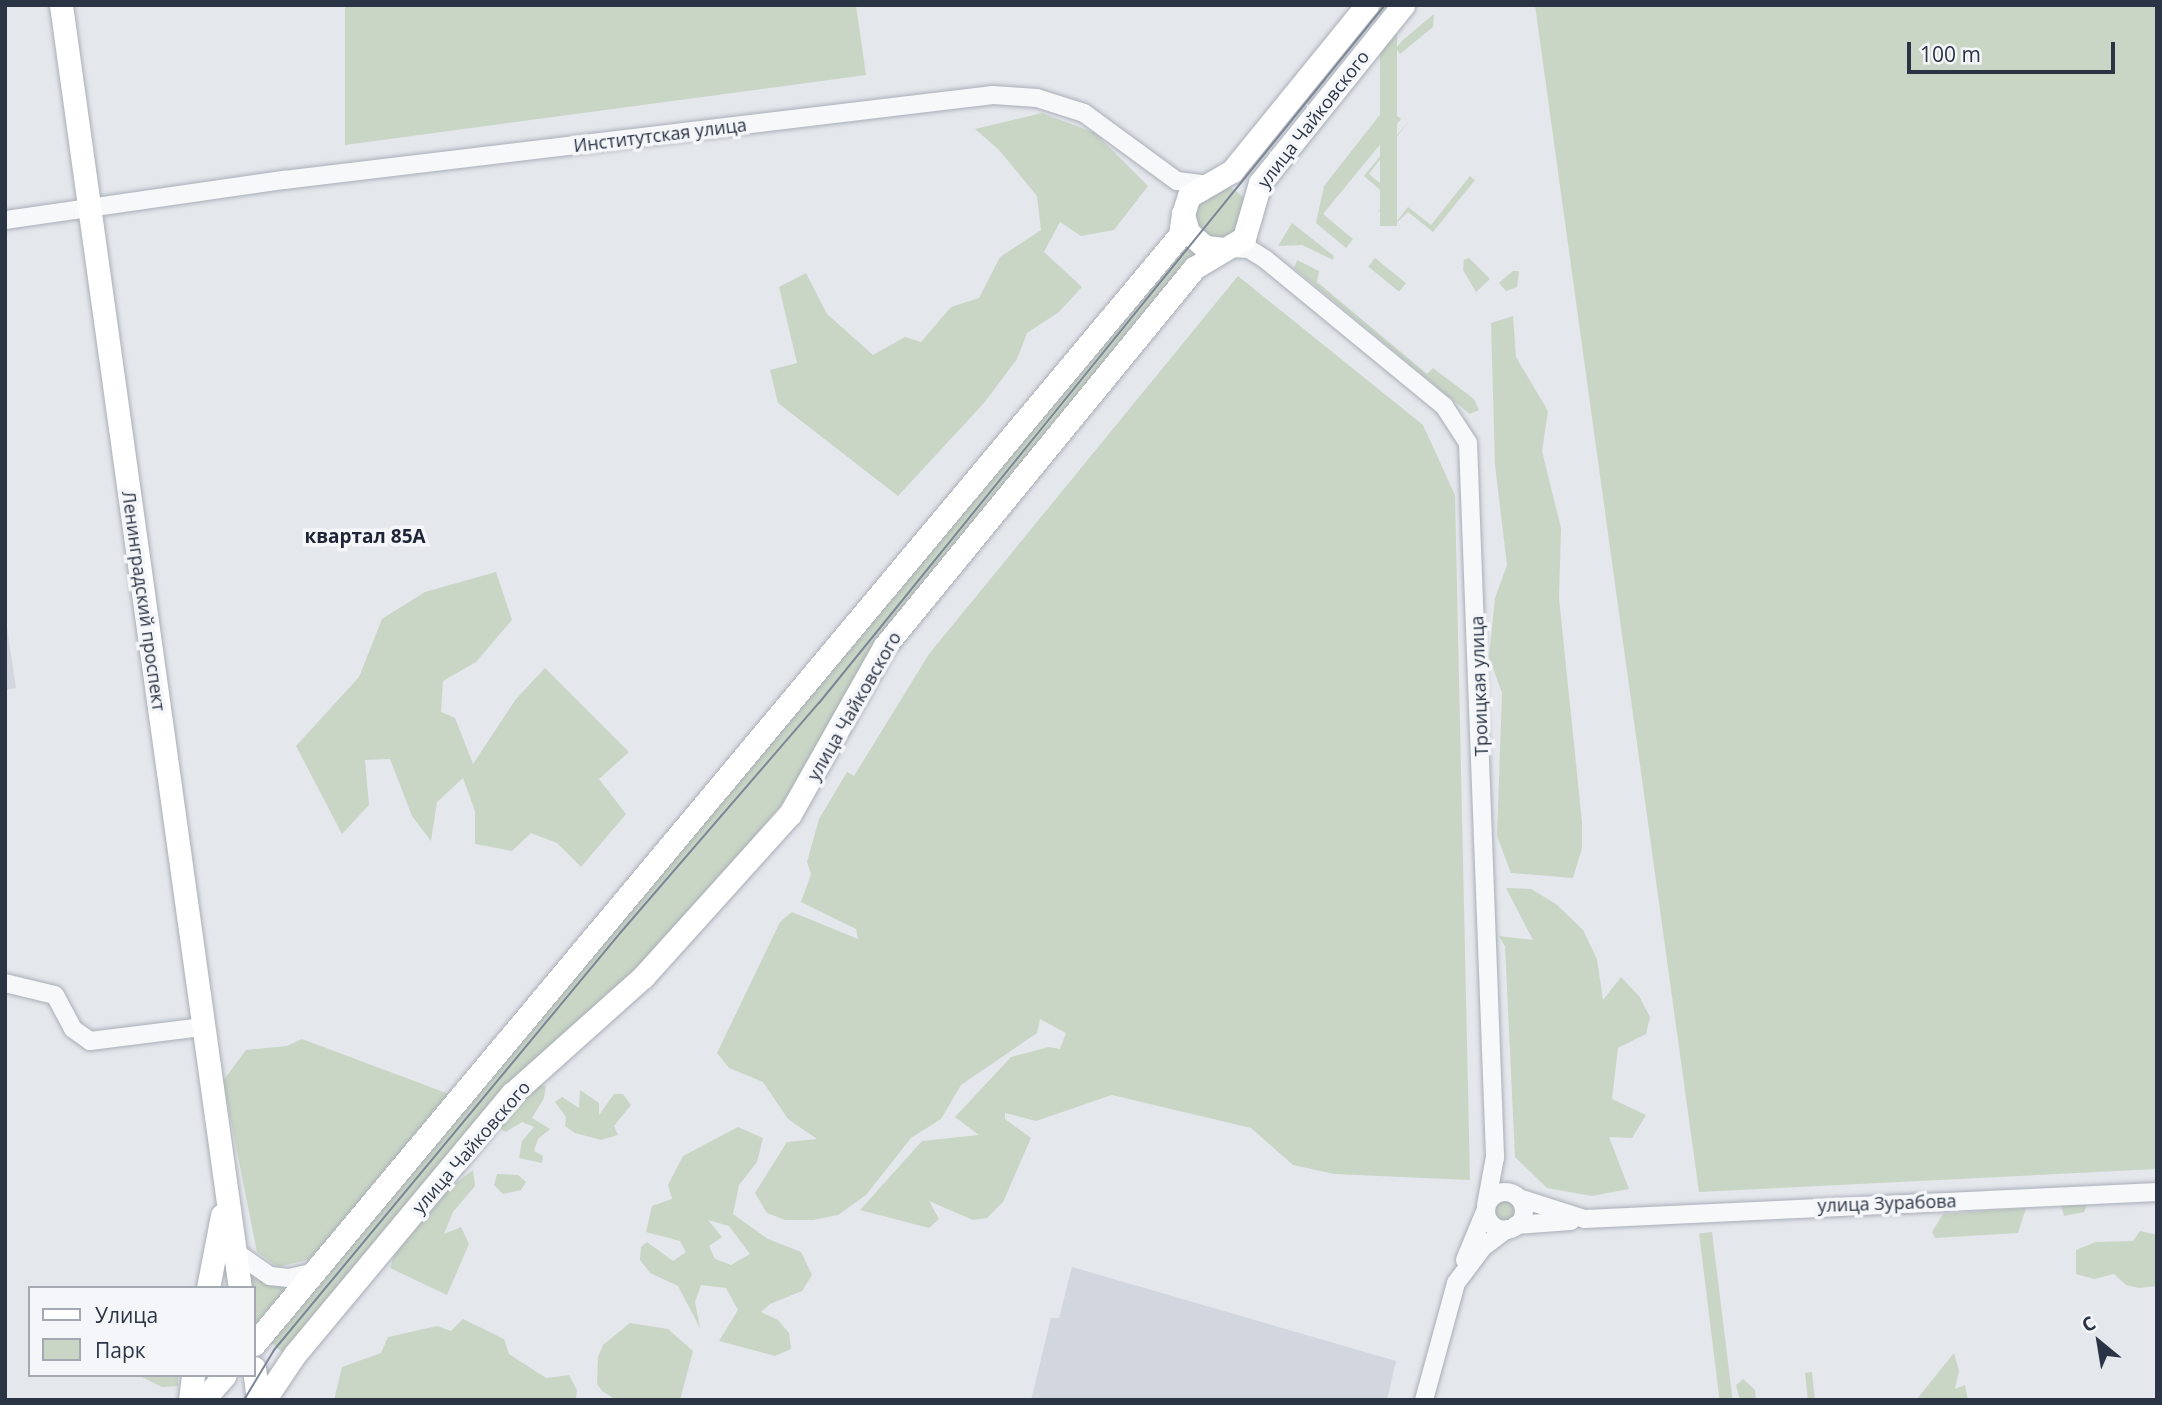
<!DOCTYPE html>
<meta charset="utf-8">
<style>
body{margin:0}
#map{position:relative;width:2162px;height:1405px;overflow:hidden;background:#e4e7ec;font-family:"Open Sans",sans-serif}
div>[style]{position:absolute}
.built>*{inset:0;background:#d2d6de}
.green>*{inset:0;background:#c9d6c5;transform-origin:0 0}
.round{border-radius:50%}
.roads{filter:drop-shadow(0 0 2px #a9aeb7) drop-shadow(0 0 2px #a9aeb7)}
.minor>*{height:18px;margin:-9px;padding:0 9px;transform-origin:9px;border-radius:9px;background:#f7f8fa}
.minor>.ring{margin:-9px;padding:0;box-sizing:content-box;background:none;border:18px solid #f7f8fa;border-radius:50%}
.major>*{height:23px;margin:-11.5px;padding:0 11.5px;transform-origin:11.5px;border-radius:11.5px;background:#fff}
.tram>*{height:2px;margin:-1px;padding:0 1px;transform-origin:1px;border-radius:1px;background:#7d8696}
span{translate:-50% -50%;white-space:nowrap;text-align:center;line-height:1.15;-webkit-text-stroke:7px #f4f6f9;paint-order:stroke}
.street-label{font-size:18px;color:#2b3445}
.neighbourhood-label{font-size:19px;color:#1d2536;font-weight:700}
.frame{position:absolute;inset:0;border:7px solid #2b3445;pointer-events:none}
.legend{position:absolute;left:28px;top:1286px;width:228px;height:91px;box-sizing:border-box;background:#f4f6f9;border:2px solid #a4a8b1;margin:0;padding:9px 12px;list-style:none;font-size:21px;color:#2b3445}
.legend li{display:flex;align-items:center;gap:14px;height:35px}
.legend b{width:35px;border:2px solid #a4a8b1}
.north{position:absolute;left:2064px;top:1307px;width:70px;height:70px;-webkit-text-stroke:5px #f4f6f9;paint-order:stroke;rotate:330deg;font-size:19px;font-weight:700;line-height:28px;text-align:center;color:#2b3445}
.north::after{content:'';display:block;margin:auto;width:24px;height:32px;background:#2b3445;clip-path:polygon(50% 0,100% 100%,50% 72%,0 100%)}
.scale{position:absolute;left:1907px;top:42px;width:208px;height:32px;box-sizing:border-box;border:4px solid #2b3445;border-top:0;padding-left:9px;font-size:21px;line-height:24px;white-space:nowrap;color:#2b3445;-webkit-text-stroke:5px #f4f6f9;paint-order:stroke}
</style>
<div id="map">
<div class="built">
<div style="clip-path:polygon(5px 615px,16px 688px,5px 690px)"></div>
<div style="clip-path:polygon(1072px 1267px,1396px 1361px,1387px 1400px,1031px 1400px,1051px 1318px,1059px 1318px)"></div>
</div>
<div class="green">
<div style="clip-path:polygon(345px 5px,856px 5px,866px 75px,345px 145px)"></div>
<div style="left:1380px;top:5px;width:17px;height:221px"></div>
<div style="clip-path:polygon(1535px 5px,2157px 5px,2157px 1169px,1699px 1192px)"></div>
<div style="clip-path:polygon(1434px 14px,1433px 27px,1400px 54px,1396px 48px,1404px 39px)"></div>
<div style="clip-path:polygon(1386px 107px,1401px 119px,1323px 214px,1353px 239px,1346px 248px,1316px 223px,1324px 186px)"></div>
<div style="clip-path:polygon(1042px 113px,1095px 133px,1148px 186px,1114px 230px,1081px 236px,1060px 222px,1044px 252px,1082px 287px,1059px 312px,1027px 333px,1017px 359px,984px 403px,898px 496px,778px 403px,770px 370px,797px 363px,779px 287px,806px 273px,827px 314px,873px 355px,905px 337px,921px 342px,951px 307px,979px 298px,1000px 257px,1041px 230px,1037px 196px,999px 150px,975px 129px)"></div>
<div style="clip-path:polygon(1411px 118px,1369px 174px,1393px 194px,1377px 214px,1387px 196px,1364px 176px)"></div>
<div style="clip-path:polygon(1470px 176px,1475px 180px,1433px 232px,1408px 212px,1393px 226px,1408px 207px,1431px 225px)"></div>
<div style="clip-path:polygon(1229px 186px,1245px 198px,1249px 218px,1217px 246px,1187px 216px,1190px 201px)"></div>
<div style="clip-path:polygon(1292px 223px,1334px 256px,1333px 260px,1302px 245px,1278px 246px)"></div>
<div style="clip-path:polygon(1185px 244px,1197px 255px,877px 644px,793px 791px,664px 943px,283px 1353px,267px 1339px)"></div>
<div style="left:1375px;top:258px;width:40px;height:11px;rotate:39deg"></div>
<div style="clip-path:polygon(1469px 258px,1490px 279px,1476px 292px,1463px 270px,1464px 260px)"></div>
<div style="clip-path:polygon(1297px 260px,1319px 271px,1317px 282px,1427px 374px,1433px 368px,1474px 399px,1479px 410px,1470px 414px,1455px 402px,1294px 268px)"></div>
<div style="clip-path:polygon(1513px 271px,1519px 271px,1517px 287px,1506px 291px,1499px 283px)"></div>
<div style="clip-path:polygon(1238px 276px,1423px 425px,1455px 495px,1470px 1180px,1334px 1174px,1293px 1165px,1251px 1128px,1112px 1095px,1036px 1121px,1005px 1113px,1005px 1119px,1031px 1138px,1003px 1202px,987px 1218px,973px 1220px,929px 1201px,939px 1219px,929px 1228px,860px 1210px,922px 1141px,979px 1135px,955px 1117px,1011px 1057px,1049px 1047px,1060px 1049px,1066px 1033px,1040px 1019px,1037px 1033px,961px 1085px,941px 1119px,911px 1138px,866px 1195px,838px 1215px,813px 1220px,785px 1220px,767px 1213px,755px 1193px,787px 1142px,817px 1139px,788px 1119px,763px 1082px,729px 1068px,717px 1053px,780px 922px,792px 912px,858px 939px,856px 929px,801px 902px,811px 874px,807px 862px,819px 819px,847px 772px,854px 776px,929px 654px)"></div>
<div style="clip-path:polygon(1513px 316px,1516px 357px,1548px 411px,1542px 451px,1561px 528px,1559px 598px,1582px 822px,1582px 848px,1573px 878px,1511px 873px,1497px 836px,1502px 693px,1489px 657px,1495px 598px,1507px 565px,1495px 465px,1491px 323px)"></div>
<div style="clip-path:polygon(496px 572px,512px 620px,476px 662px,443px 681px,441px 712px,455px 718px,473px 764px,516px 699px,545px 668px,629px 752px,599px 779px,626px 814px,581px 867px,557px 843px,531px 833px,512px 851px,475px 844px,475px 811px,463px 778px,437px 802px,431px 841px,412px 816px,390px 759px,365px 760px,369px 805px,342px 834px,296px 746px,359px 677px,382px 619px,425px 592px)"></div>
<div style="clip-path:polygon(1506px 888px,1531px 889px,1556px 904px,1583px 930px,1597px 959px,1603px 1000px,1621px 977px,1639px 996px,1650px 1017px,1646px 1034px,1618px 1048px,1612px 1099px,1646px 1115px,1632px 1138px,1609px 1137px,1629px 1189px,1592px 1196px,1547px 1188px,1515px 1157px,1505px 946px,1499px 936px,1533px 940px)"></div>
<div style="clip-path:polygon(302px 1039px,449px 1094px,316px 1258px,278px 1267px,257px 1252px,223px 1081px,246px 1050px,287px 1046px)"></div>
<div style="clip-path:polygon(538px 1085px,546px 1086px,544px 1098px,532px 1118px,550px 1129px,538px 1139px,534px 1151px,543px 1156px,542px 1163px,519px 1158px,522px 1141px,534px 1127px,522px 1122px,506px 1132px,497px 1127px)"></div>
<div style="clip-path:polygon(580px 1090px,599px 1103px,599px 1115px,614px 1094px,623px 1094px,631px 1105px,614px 1126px,618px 1135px,601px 1140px,575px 1133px,565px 1126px,566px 1117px,555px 1102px,562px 1097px,579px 1108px)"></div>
<div style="clip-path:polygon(evenodd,738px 1127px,763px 1138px,757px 1162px,739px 1185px,733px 1214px,768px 1239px,801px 1252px,812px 1275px,802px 1291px,770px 1304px,761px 1312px,778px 1320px,789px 1333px,791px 1349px,775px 1356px,719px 1341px,738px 1310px,726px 1288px,701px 1285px,695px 1302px,700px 1328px,678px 1286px,650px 1273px,640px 1260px,641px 1247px,647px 1242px,673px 1261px,686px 1252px,680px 1241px,646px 1232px,652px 1206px,672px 1199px,668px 1185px,683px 1156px,738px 1127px,708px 1220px,729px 1226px,750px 1254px,731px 1265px,715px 1259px,709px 1246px,722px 1237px,708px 1220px)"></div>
<div style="clip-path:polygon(473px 1170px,475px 1186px,453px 1212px,444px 1234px,461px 1227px,469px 1244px,447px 1295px,390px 1268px,394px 1255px,451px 1187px)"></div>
<div style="clip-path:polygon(497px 1174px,518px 1175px,526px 1182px,521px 1190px,503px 1194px,494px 1185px)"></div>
<div class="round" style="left:1493px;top:1198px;width:24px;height:24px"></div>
<div style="clip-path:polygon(2061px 1205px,2087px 1205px,2084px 1212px,2064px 1216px)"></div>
<div style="clip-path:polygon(2026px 1208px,2018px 1233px,1935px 1238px,1932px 1232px,1943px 1214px)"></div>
<div style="clip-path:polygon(2140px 1231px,2157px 1235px,2157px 1286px,2139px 1288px,2126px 1285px,2114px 1274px,2094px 1279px,2076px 1274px,2076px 1250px,2096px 1242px,2133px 1241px)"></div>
<div style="left:1712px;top:1232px;width:169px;height:13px;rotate:83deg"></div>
<div style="clip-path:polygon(244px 1273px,269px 1285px,292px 1286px,256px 1329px,254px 1288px,248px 1288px)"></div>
<div style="clip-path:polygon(463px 1319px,504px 1339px,509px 1354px,546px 1378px,569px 1375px,577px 1390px,576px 1400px,334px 1400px,342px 1367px,381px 1353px,388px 1337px,437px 1326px,451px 1331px)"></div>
<div style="clip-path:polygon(630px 1323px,668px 1329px,693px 1351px,680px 1400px,616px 1400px,602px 1391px,597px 1384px,598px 1357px,603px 1345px)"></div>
<div style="clip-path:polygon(1954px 1353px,1959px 1371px,1955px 1389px,1965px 1385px,1968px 1400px,1916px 1400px)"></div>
<div style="left:1812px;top:1372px;width:28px;height:7px;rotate:84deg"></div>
<div style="clip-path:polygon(138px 1375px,178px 1375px,178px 1386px,162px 1387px)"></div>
<div style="clip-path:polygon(1743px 1379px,1755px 1390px,1756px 1400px,1740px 1400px,1736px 1385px)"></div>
</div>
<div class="roads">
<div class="minor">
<div style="left:5px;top:220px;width:282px;rotate:-8.2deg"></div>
<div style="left:284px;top:180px;width:714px;rotate:-6.84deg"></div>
<div style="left:993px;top:95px;width:44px;rotate:3.9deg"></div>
<div style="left:1037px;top:98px;width:49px;rotate:17.7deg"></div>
<div style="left:1084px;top:113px;width:115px;rotate:36.2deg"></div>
<div style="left:1177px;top:181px;width:26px;rotate:7deg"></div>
<div style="left:1229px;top:248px;width:20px;rotate:3deg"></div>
<div style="left:1249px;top:249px;width:19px;rotate:32deg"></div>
<div style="left:1265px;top:259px;width:232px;rotate:39.4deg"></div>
<div style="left:1444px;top:406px;width:44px;rotate:57deg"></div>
<div style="left:1468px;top:443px;width:715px;rotate:87.83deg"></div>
<div style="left:1495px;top:1157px;width:49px;rotate:100.6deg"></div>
<div style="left:5px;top:983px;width:51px;rotate:13.5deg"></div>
<div style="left:55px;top:995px;width:38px;rotate:62deg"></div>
<div style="left:73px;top:1029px;width:21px;rotate:35deg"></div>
<div style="left:90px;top:1041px;width:114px;rotate:-7.1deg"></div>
<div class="ring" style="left:1486px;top:1192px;width:20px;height:20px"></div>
<div style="left:1519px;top:1198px;width:69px;rotate:17.7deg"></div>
<div style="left:1585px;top:1219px;width:573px;rotate:-2.7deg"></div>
<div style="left:1516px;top:1225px;width:55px;rotate:-4.2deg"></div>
<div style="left:234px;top:1251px;width:44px;rotate:34.8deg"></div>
<div style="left:270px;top:1276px;width:19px;rotate:6deg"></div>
<div style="left:289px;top:1278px;width:27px;rotate:-13deg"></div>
<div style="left:1465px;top:1260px;width:55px;rotate:-67.6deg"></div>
<div style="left:1424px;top:1400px;width:121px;rotate:-74.7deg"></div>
<div style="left:1456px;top:1283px;width:45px;rotate:-53.1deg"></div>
<div style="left:1483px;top:1247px;width:30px;rotate:-37deg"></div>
</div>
<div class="major">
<div style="left:61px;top:5px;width:1295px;rotate:82.06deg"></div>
<div style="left:1224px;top:249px;width:19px;rotate:-174deg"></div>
<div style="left:1205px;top:247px;width:23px;rotate:-139deg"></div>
<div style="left:1188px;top:232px;width:19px;rotate:-106deg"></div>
<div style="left:1183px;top:214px;width:19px;rotate:-72deg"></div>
<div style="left:1189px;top:196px;width:50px;rotate:-30.2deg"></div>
<div style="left:1232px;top:171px;width:214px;rotate:-50.9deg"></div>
<div style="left:208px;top:1288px;width:74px;rotate:-79.1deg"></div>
<div style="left:254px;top:1344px;width:1445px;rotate:-50.14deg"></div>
<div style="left:1180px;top:235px;width:21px;rotate:-82deg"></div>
<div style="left:254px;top:1368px;width:32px;rotate:83deg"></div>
<div style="left:190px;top:1400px;width:25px;rotate:-83deg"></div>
<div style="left:203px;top:1400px;width:33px;rotate:-49deg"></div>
<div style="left:264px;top:1400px;width:55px;rotate:-56deg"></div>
<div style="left:295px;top:1354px;width:339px;rotate:-50.2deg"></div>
<div style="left:512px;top:1094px;width:176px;rotate:-41.8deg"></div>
<div style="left:643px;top:977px;width:219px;rotate:-48deg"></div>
<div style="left:790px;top:814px;width:192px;rotate:-60.6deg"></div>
<div style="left:884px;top:647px;width:490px;rotate:-50.7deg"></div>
<div style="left:1194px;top:268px;width:58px;rotate:-31deg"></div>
<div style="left:1244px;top:238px;width:57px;rotate:-73.8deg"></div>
<div style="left:1260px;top:183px;width:228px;rotate:-51.2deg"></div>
</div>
</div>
<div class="tram">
<div style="left:244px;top:1400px;width:58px;rotate:-59deg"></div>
<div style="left:274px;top:1350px;width:543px;rotate:-50.3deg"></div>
<div style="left:621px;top:932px;width:303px;rotate:-49.2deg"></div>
<div style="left:819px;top:703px;width:899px;rotate:-50.96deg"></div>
</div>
<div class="street-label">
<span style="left:1313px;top:119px;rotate:-52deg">улица Чайковского</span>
<span style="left:660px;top:135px;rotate:-7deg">Институтская улица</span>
<span style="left:144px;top:601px;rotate:82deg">Ленинградский проспект</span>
<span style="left:1479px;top:686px;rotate:-92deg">Троицкая улица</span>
<span style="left:854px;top:706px;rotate:-60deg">улица Чайковского</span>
<span style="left:471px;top:1147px;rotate:-49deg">улица Чайковского</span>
<span style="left:1887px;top:1203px;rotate:-2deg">улица Зурабова</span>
</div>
<div class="neighbourhood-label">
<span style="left:365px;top:537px">квартал 85А</span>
</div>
<div class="frame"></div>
<ul class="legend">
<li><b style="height:9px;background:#fff"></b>Улица</li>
<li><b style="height:19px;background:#c9d6c5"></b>Парк</li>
</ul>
<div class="north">С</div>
<div class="scale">100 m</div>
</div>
